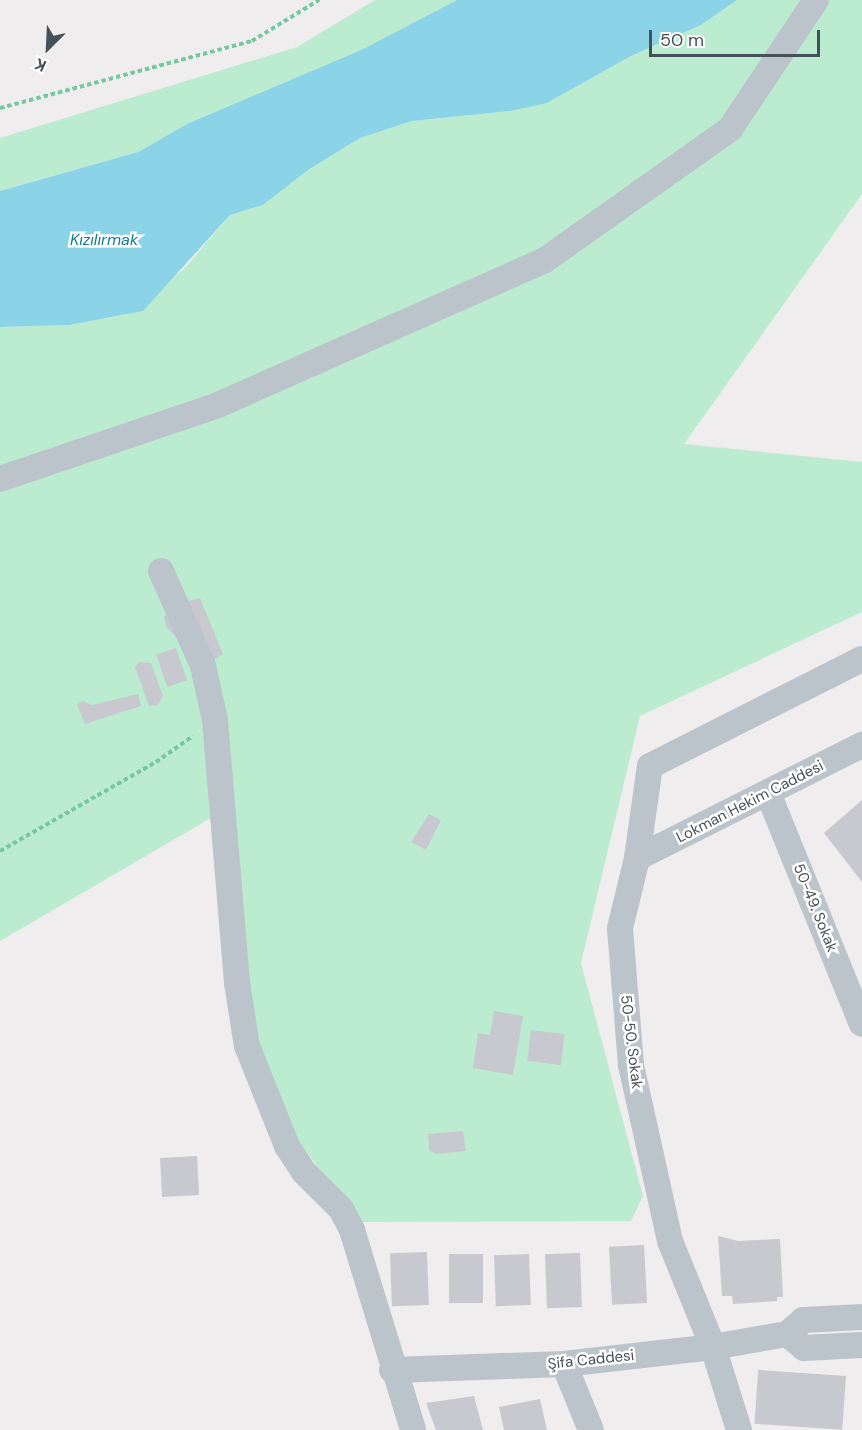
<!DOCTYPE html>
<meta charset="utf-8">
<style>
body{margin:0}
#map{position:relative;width:862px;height:1430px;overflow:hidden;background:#efeded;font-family:"DM Sans",sans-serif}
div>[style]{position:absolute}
.green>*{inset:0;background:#bceccf}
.water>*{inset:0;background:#8bd4e7}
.building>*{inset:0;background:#c7c9cf;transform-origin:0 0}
.path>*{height:4px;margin-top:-2px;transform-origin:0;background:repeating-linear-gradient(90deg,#76c8a0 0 4.5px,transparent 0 7.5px)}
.minor>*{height:26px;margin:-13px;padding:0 13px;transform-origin:13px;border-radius:13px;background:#bcc4cb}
span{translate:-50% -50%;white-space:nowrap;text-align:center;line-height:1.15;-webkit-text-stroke:5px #fff;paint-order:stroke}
.street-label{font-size:15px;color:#465059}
.water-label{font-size:16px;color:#137c98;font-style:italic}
.north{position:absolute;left:18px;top:18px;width:60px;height:60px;-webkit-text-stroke:4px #fff;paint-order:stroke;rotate:204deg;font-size:16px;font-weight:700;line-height:24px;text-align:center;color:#465059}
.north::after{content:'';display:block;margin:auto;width:21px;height:27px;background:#465059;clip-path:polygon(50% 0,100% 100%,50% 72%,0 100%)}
.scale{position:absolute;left:649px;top:30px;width:171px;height:27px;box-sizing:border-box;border:3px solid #465059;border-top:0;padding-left:8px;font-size:18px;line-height:21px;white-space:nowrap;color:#465059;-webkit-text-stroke:4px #fff;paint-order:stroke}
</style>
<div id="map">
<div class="green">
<div style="clip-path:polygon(375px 0,457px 0,361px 50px,189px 123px,138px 152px,0 191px,0 138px,297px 47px)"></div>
<div style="clip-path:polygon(737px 0,862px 0,862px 194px,684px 444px,862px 462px,862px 612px,640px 716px,581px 963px,643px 1196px,631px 1221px,359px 1222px,280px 1116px,251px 1040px,228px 808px,0 941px,0 327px,70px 325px,124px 315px,183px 270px,230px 215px,263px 205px,308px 170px,360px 138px,412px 121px,511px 111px,547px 103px,631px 56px,701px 25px)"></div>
</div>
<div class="water">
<div style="clip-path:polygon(457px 0,737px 0,701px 25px,631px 56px,547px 103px,511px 111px,412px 121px,360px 138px,308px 170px,263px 205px,230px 215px,143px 311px,70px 325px,0 327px,0 191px,138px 152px,189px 123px,361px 50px)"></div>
</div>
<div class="building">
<div style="clip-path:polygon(200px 598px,223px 654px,214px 660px,186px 602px)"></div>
<div style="clip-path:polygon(167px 613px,177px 638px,167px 628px,164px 617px)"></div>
<div style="left:176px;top:648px;width:34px;height:21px;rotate:71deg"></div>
<div style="clip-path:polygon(139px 662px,151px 663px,163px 696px,158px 705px,149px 706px,135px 667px)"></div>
<div style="clip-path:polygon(138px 694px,141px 706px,85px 724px,77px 704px,83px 701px,92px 705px)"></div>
<div style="clip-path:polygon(862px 800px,862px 882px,824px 833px)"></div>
<div style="clip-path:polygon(429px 814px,441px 820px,426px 850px,411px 842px)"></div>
<div style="clip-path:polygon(494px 1011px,523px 1016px,513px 1075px,473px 1068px,478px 1033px,490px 1035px)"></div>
<div style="left:531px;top:1030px;width:34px;height:31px;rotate:7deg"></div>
<div style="clip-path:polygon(463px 1131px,466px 1151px,436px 1154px,429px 1150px,428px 1134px)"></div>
<div style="left:197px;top:1156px;width:39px;height:37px;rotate:87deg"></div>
<div style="clip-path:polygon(718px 1236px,738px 1241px,780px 1239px,783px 1297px,777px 1297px,777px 1301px,733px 1304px,732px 1296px,722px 1296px)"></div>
<div style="left:644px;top:1245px;width:58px;height:35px;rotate:87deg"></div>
<div style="left:427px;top:1252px;width:53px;height:37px;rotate:88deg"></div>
<div style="left:580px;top:1253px;width:54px;height:35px;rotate:88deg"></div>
<div style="left:483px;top:1254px;width:49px;height:34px;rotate:90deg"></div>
<div style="left:529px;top:1254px;width:51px;height:35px;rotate:88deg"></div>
<div style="left:846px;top:1376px;width:54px;height:88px;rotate:94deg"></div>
<div style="clip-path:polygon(474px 1396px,483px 1430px,436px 1430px,426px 1403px)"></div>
<div style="clip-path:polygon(540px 1399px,547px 1430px,504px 1430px,499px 1407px)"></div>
</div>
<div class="path">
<div style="left:0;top:108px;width:261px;rotate:-14.9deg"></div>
<div style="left:252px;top:41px;width:79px;rotate:-31.5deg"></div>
<div style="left:0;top:851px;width:180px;rotate:-29.7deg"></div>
<div style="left:156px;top:762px;width:45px;rotate:-35.1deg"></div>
</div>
<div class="minor">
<div style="left:0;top:479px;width:230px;rotate:-18.7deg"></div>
<div style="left:218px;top:405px;width:358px;rotate:-23.9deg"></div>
<div style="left:545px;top:260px;width:227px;rotate:-35.3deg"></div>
<div style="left:730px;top:129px;width:155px;rotate:-56.3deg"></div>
<div style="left:161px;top:571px;width:104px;rotate:66.1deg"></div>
<div style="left:203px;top:666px;width:55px;rotate:77.5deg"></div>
<div style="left:215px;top:720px;width:264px;rotate:85.2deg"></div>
<div style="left:237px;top:983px;width:64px;rotate:81deg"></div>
<div style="left:247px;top:1046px;width:108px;rotate:68.2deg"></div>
<div style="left:287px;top:1146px;width:31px;rotate:57deg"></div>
<div style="left:304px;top:1172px;width:52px;rotate:45deg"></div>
<div style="left:341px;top:1209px;width:24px;rotate:62deg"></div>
<div style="left:352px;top:1230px;width:209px;rotate:73deg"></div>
<div style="left:768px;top:793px;width:249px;rotate:67.9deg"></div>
<div style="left:637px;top:858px;width:252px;rotate:-26.7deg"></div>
<div style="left:787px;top:1334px;width:22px;rotate:39deg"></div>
<div style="left:804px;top:1348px;width:58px;rotate:-3deg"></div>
<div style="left:564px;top:1364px;width:71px;rotate:67.8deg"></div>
<div style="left:392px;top:1370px;width:172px;rotate:-2deg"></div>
<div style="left:564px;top:1364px;width:150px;rotate:-6.5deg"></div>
<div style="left:713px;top:1347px;width:75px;rotate:-10deg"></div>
<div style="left:787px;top:1334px;width:21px;rotate:-41deg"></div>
<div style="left:803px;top:1320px;width:59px;rotate:-2.9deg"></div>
<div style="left:739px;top:1430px;width:87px;rotate:-107.4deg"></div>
<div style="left:713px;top:1347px;width:114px;rotate:-112.1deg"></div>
<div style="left:670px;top:1241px;width:180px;rotate:-102.5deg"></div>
<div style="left:631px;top:1065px;width:137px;rotate:-94.6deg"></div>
<div style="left:620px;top:928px;width:72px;rotate:-76.3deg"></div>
<div style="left:637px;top:858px;width:93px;rotate:-82deg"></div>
<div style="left:650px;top:766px;width:237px;rotate:-26.8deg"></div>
</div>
<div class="street-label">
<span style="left:750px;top:802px;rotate:-27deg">Lokman Hekim Caddesi</span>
<span style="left:815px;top:908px;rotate:68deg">50-49. Sokak</span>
<span style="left:631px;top:1042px;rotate:83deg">50-50. Sokak</span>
<span style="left:591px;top:1360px;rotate:-6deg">Şifa Caddesi</span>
</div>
<div class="water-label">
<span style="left:104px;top:240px">Kızılırmak</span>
</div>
<div class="north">K</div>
<div class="scale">50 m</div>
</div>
